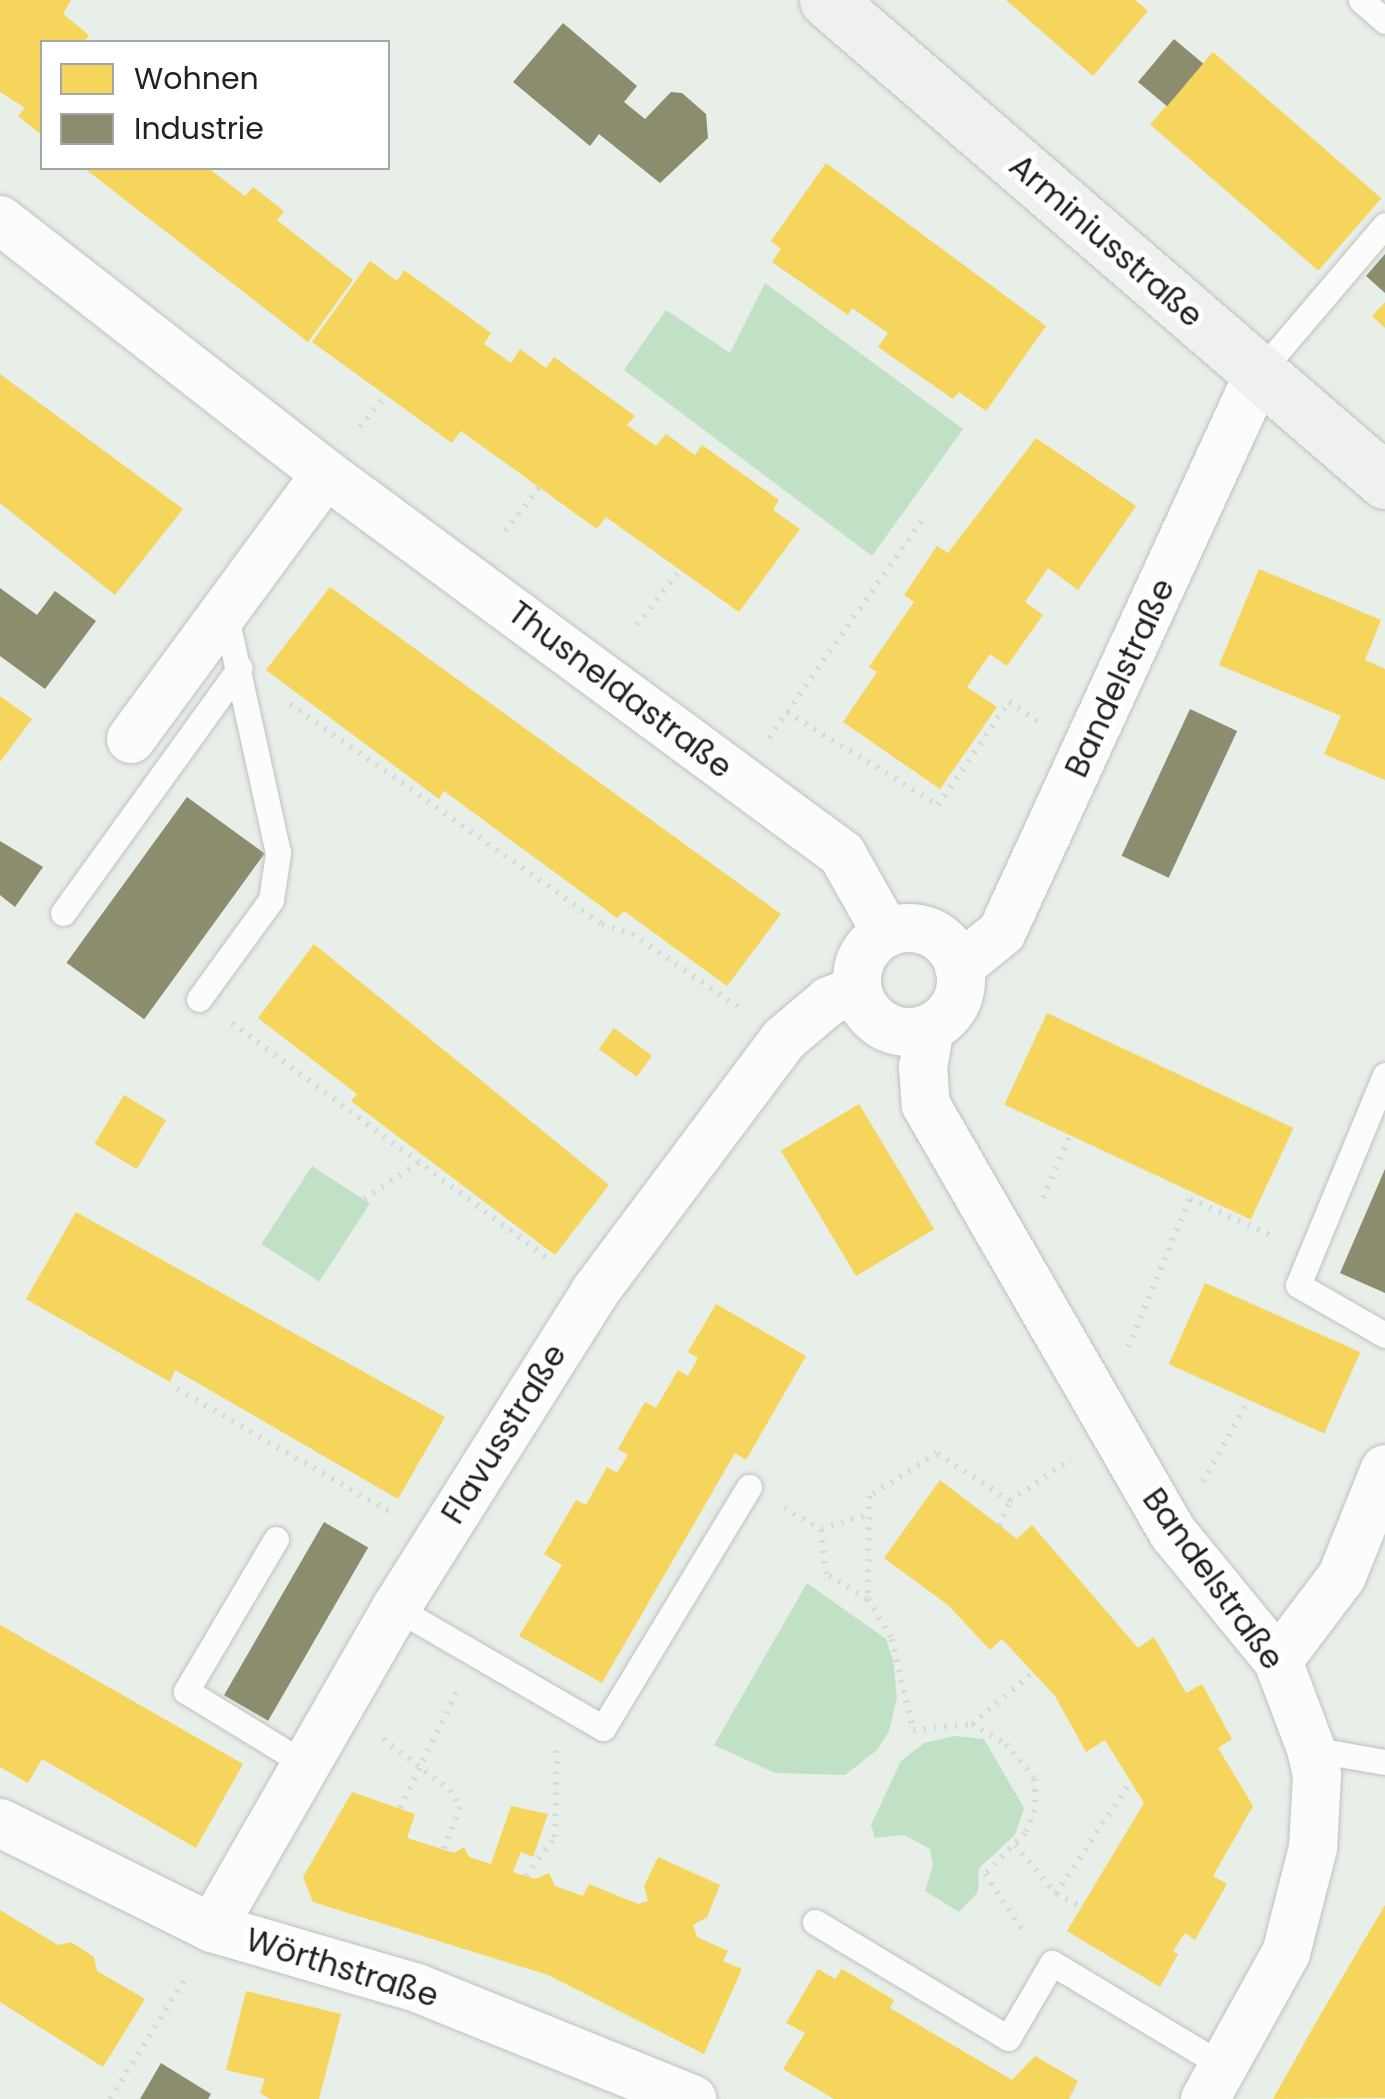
<!DOCTYPE html>
<meta charset="utf-8">
<style>
body{margin:0}
#map{position:relative;width:1385px;height:2099px;overflow:hidden;background:#e8eee8;font-family:Poppins,sans-serif}
div>[style]{position:absolute}
.green>*{inset:0;background:#c1e1c7;transform-origin:0 0}
.homes>*{inset:0;background:#f6d55c;transform-origin:0 0}
.industry>*{inset:0;background:#8c8c6e;transform-origin:0 0}
.path>*{height:6px;margin-top:-3px;transform-origin:0;background:repeating-linear-gradient(90deg,#d7dad8 0 2.5px,transparent 0 10.5px)}
.roads{filter:drop-shadow(0 0 2px #bdc2bd) drop-shadow(0 0 2px #bdc2bd)}
.service>*{height:25px;margin:-12.5px;padding:0 12.5px;transform-origin:12.5px;border-radius:12.5px;background:#fcfcfc}
.minor>*{height:48px;margin:-24px;padding:0 24px;transform-origin:24px;border-radius:24px;background:#fcfcfc}
.minor>.ring{margin:-24px;padding:0;box-sizing:content-box;background:none;border:48px solid #fcfcfc;border-radius:50%}
.secondary>*{height:55px;margin:-27.5px;padding:0 27.5px;transform-origin:27.5px;border-radius:27.5px;background:#eff1ef}
span{translate:-50% -50%;white-space:nowrap;text-align:center;line-height:1.15;-webkit-text-stroke:10px #fff;paint-order:stroke}
.street-label{font-size:32px;color:#1e231f}
.legend{position:absolute;left:40px;top:40px;width:350px;height:130px;box-sizing:border-box;background:#fff;border:2px solid #a5a7a5;margin:0;padding:12px 18px;list-style:none;font-size:30px;color:#1e231f}
.legend li{display:flex;align-items:center;gap:20px;height:50px}
.legend b{width:50px;border:2px solid #a5a7a5}
</style>
<div id="map">
<div class="green">
<div style="clip-path:polygon(765px 283px,963px 429px,872px 556px,624px 370px,666px 310px,730px 353px)"></div>
<div style="left:312px;top:1166px;width:69px;height:93px;rotate:33deg"></div>
<div style="clip-path:polygon(807px 1583px,886px 1639px,893px 1660px,897px 1698px,889px 1731px,877px 1750px,845px 1775px,775px 1773px,714px 1745px)"></div>
<div style="clip-path:polygon(954px 1736px,984px 1739px,1024px 1808px,1015px 1835px,979px 1868px,978px 1892px,959px 1912px,925px 1891px,933px 1865px,930px 1849px,904px 1835px,875px 1838px,871px 1825px,901px 1761px,924px 1743px)"></div>
</div>
<div class="homes">
<div style="clip-path:polygon(0 0,71px 0,63px 14px,89px 35px,84px 42px,42px 42px,42px 135px,18px 116px,25px 108px,0 92px)"></div>
<div style="clip-path:polygon(1006px 0,1135px 0,1148px 11px,1093px 76px)"></div>
<div style="left:1213px;top:52px;width:223px;height:96px;rotate:41deg"></div>
<div style="clip-path:polygon(826px 163px,1046px 326px,986px 411px,959px 392px,953px 399px,878px 347px,888px 333px,852px 308px,848px 315px,772px 262px,781px 249px,771px 241px)"></div>
<div style="clip-path:polygon(84px 168px,208px 168px,245px 196px,253px 187px,284px 211px,277px 220px,353px 280px,308px 342px)"></div>
<div style="clip-path:polygon(370px 261px,397px 281px,404px 270px,491px 333px,484px 344px,511px 363px,520px 349px,546px 368px,554px 357px,635px 416px,627px 425px,656px 446px,666px 434px,695px 455px,702px 445px,779px 500px,773px 510px,800px 529px,739px 612px,606px 517px,597px 529px,461px 431px,452px 443px,312px 342px)"></div>
<div style="clip-path:polygon(1385px 302px,1385px 328px,1372px 316px)"></div>
<div style="clip-path:polygon(0 374px,183px 509px,115px 595px,0 503px)"></div>
<div style="clip-path:polygon(1036px 438px,1136px 506px,1078px 590px,1048px 568px,1025px 602px,1043px 615px,1007px 666px,990px 654px,967px 687px,997px 707px,940px 789px,843px 722px,877px 672px,869px 667px,914px 602px,904px 595px,937px 546px,948px 553px)"></div>
<div style="clip-path:polygon(1259px 569px,1381px 620px,1365px 660px,1385px 669px,1385px 780px,1324px 754px,1341px 716px,1219px 665px)"></div>
<div style="clip-path:polygon(330px 587px,781px 914px,727px 986px,624px 911px,617px 918px,444px 791px,439px 799px,266px 670px)"></div>
<div style="clip-path:polygon(0 696px,32px 719px,0 762px)"></div>
<div style="clip-path:polygon(314px 944px,609px 1185px,555px 1255px,351px 1101px,357px 1094px,258px 1018px)"></div>
<div style="left:1047px;top:1013px;width:272px;height:101px;rotate:25deg"></div>
<div style="left:614px;top:1028px;width:47px;height:26px;rotate:36deg"></div>
<div style="left:124px;top:1095px;width:49px;height:57px;rotate:31deg"></div>
<div style="left:859px;top:1104px;width:146px;height:91px;rotate:59deg"></div>
<div style="clip-path:polygon(76px 1212px,445px 1417px,398px 1499px,175px 1370px,170px 1382px,26px 1299px)"></div>
<div style="left:1205px;top:1283px;width:170px;height:89px;rotate:24deg"></div>
<div style="clip-path:polygon(716px 1304px,806px 1356px,746px 1460px,735px 1453px,602px 1683px,519px 1636px,562px 1565px,544px 1554px,576px 1500px,586px 1505px,607px 1467px,617px 1473px,628px 1455px,618px 1449px,645px 1402px,656px 1408px,678px 1370px,688px 1376px,698px 1358px,688px 1352px)"></div>
<div style="clip-path:polygon(940px 1480px,1017px 1539px,1032px 1525px,1138px 1648px,1154px 1637px,1186px 1693px,1202px 1684px,1232px 1739px,1218px 1748px,1253px 1806px,1213px 1876px,1227px 1884px,1195px 1940px,1185px 1933px,1173px 1951px,1178px 1954px,1160px 1987px,1067px 1931px,1144px 1803px,1105px 1740px,1086px 1752px,1055px 1696px,1002px 1639px,990px 1650px,948px 1605px,884px 1558px)"></div>
<div style="clip-path:polygon(0 1625px,243px 1764px,196px 1848px,42px 1759px,28px 1783px,0 1767px)"></div>
<div style="clip-path:polygon(352px 1792px,415px 1814px,407px 1838px,454px 1853px,464px 1847px,469px 1857px,491px 1864px,511px 1806px,548px 1814px,533px 1857px,521px 1852px,513px 1872px,535px 1879px,549px 1873px,555px 1886px,583px 1896px,589px 1884px,638px 1904px,648px 1901px,644px 1886px,658px 1857px,720px 1885px,707px 1917px,693px 1925px,697px 1937px,728px 1951px,723px 1961px,742px 1969px,704px 2054px,548px 1975px,313px 1902px,303px 1877px)"></div>
<div style="clip-path:polygon(1385px 1905px,1385px 2098px,1273px 2099px,1319px 2017px)"></div>
<div style="clip-path:polygon(0 1910px,58px 1945px,71px 1942px,94px 1957px,97px 1971px,145px 1999px,103px 2067px,0 2002px)"></div>
<div style="clip-path:polygon(818px 1969px,835px 1979px,842px 1969px,894px 2000px,890px 2008px,1012px 2080px,1035px 2056px,1078px 2081px,1069px 2099px,834px 2099px,783px 2069px,805px 2033px,786px 2023px)"></div>
<div style="clip-path:polygon(246px 1991px,341px 2014px,319px 2099px,270px 2099px,260px 2093px,265px 2079px,226px 2070px)"></div>
</div>
<div class="industry">
<div style="clip-path:polygon(563px 23px,637px 86px,624px 102px,645px 119px,671px 92px,682px 93px,706px 114px,708px 138px,660px 183px,599px 134px,590px 146px,513px 82px)"></div>
<div style="left:1174px;top:39px;width:38px;height:56px;rotate:40deg"></div>
<div style="clip-path:polygon(1385px 254px,1385px 293px,1366px 276px)"></div>
<div style="clip-path:polygon(0 588px,37px 615px,55px 591px,96px 621px,45px 689px,0 656px)"></div>
<div style="left:1190px;top:709px;width:52px;height:162px;rotate:25deg"></div>
<div style="left:187px;top:797px;width:96px;height:205px;rotate:36deg"></div>
<div style="clip-path:polygon(0 841px,43px 867px,15px 907px,0 895px)"></div>
<div style="clip-path:polygon(1385px 1169px,1385px 1293px,1340px 1273px)"></div>
<div style="left:324px;top:1522px;width:51px;height:200px;rotate:30deg"></div>
<div style="clip-path:polygon(161px 2063px,211px 2094px,208px 2099px,140px 2099px)"></div>
</div>
<div class="path">
<div style="left:360px;top:427px;width:41px;rotate:-50.9deg"></div>
<div style="left:505px;top:531px;width:55px;rotate:-51.7deg"></div>
<div style="left:637px;top:625px;width:70px;rotate:-52deg"></div>
<div style="left:290px;top:704px;width:382px;rotate:35.2deg"></div>
<div style="left:602px;top:924px;width:32px;rotate:18deg"></div>
<div style="left:632px;top:934px;width:134px;rotate:34.6deg"></div>
<div style="left:787px;top:712px;width:177px;rotate:31.6deg"></div>
<div style="left:938px;top:805px;width:125px;rotate:-55.4deg"></div>
<div style="left:1009px;top:702px;width:36px;rotate:34deg"></div>
<div style="left:769px;top:738px;width:266px;rotate:-54.9deg"></div>
<div style="left:232px;top:1023px;width:398px;rotate:36.7deg"></div>
<div style="left:1043px;top:1198px;width:69px;rotate:-66.8deg"></div>
<div style="left:364px;top:1199px;width:67px;rotate:-33.5deg"></div>
<div style="left:1190px;top:1199px;width:93px;rotate:24.1deg"></div>
<div style="left:1128px;top:1347px;width:169px;rotate:-67.4deg"></div>
<div style="left:177px;top:1389px;width:248px;rotate:30deg"></div>
<div style="left:1203px;top:1482px;width:94px;rotate:-61.2deg"></div>
<div style="left:1010px;top:1501px;width:87px;rotate:-146.7deg"></div>
<div style="left:937px;top:1453px;width:80px;rotate:147.7deg"></div>
<div style="left:869px;top:1496px;width:103px;rotate:90.6deg"></div>
<div style="left:868px;top:1599px;width:47px;rotate:59deg"></div>
<div style="left:892px;top:1639px;width:93px;rotate:77deg"></div>
<div style="left:913px;top:1730px;width:59px;rotate:-5.8deg"></div>
<div style="left:972px;top:1724px;width:39px;rotate:30deg"></div>
<div style="left:1006px;top:1744px;width:45px;rotate:50.4deg"></div>
<div style="left:1035px;top:1779px;width:31px;rotate:90deg"></div>
<div style="left:1035px;top:1810px;width:25px;rotate:113deg"></div>
<div style="left:1025px;top:1833px;width:57px;rotate:134.3deg"></div>
<div style="left:985px;top:1874px;width:71px;rotate:56.5deg"></div>
<div style="left:784px;top:1508px;width:43px;rotate:29.6deg"></div>
<div style="left:999px;top:1526px;width:27px;rotate:-66deg"></div>
<div style="left:1010px;top:1501px;width:74px;rotate:-34.5deg"></div>
<div style="left:867px;top:1599px;width:48px;rotate:-148.6deg"></div>
<div style="left:826px;top:1574px;width:45px;rotate:-96.3deg"></div>
<div style="left:821px;top:1529px;width:51px;rotate:-17deg"></div>
<div style="left:972px;top:1724px;width:80px;rotate:-40.4deg"></div>
<div style="left:383px;top:1739px;width:84px;rotate:37.3deg"></div>
<div style="left:450px;top:1790px;width:20px;rotate:60deg"></div>
<div style="left:460px;top:1807px;width:45px;rotate:110.9deg"></div>
<div style="left:400px;top:1808px;width:130px;rotate:-64deg"></div>
<div style="left:1015px;top:1845px;width:64px;rotate:50.1deg"></div>
<div style="left:1056px;top:1894px;width:132px;rotate:-56.4deg"></div>
<div style="left:526px;top:1876px;width:49px;rotate:-53.4deg"></div>
<div style="left:555px;top:1837px;width:89px;rotate:-88.7deg"></div>
<div style="left:1056px;top:1894px;width:28px;rotate:26deg"></div>
<div style="left:110px;top:2099px;width:147px;rotate:-58deg"></div>
</div>
<div class="roads">
<div class="service">
<div style="left:1361px;top:0;width:32px;rotate:41deg"></div>
<div style="left:1259px;top:373px;width:194px;rotate:-49.6deg"></div>
<div style="left:63px;top:913px;width:302px;rotate:-54.2deg"></div>
<div style="left:199px;top:999px;width:122px;rotate:-54deg"></div>
<div style="left:271px;top:900px;width:48px;rotate:-81.5deg"></div>
<div style="left:278px;top:853px;width:247px;rotate:-102.4deg"></div>
<div style="left:1385px;top:1075px;width:227px;rotate:112.5deg"></div>
<div style="left:1298px;top:1285px;width:100px;rotate:29.9deg"></div>
<div style="left:276px;top:1539px;width:177px;rotate:120.6deg"></div>
<div style="left:186px;top:1691px;width:140px;rotate:31.5deg"></div>
<div style="left:396px;top:1608px;width:239px;rotate:30.1deg"></div>
<div style="left:603px;top:1728px;width:282px;rotate:-58.8deg"></div>
<div style="left:1311px;top:1749px;width:75px;rotate:10deg"></div>
<div style="left:815px;top:1922px;width:225px;rotate:31deg"></div>
<div style="left:1008px;top:2038px;width:87px;rotate:-59.6deg"></div>
<div style="left:1052px;top:1963px;width:202px;rotate:31deg"></div>
</div>
<div class="minor">
<div style="left:0;top:220px;width:413px;rotate:37.9deg"></div>
<div style="left:326px;top:474px;width:641px;rotate:36.37deg"></div>
<div style="left:842px;top:854px;width:90px;rotate:60.6deg"></div>
<div style="left:131px;top:739px;width:329px;rotate:-53.7deg"></div>
<div class="ring" style="left:857px;top:928px;width:56px;height:56px"></div>
<div style="left:959px;top:967px;width:55px;rotate:-39.1deg"></div>
<div style="left:1002px;top:932px;width:615px;rotate:-65.31deg"></div>
<div style="left:930px;top:1028px;width:39px;rotate:100deg"></div>
<div style="left:923px;top:1066px;width:39px;rotate:86deg"></div>
<div style="left:926px;top:1105px;width:496px;rotate:60deg"></div>
<div style="left:1174px;top:1534px;width:164px;rotate:50.7deg"></div>
<div style="left:1278px;top:1661px;width:94px;rotate:69.4deg"></div>
<div style="left:1311px;top:1749px;width:27px;rotate:77deg"></div>
<div style="left:1317px;top:1775px;width:73px;rotate:93.1deg"></div>
<div style="left:1313px;top:1848px;width:108px;rotate:104.4deg"></div>
<div style="left:1286px;top:1953px;width:167px;rotate:119deg"></div>
<div style="left:1278px;top:1661px;width:106px;rotate:-53deg"></div>
<div style="left:1342px;top:1576px;width:115px;rotate:-68.1deg"></div>
<div style="left:0;top:1823px;width:237px;rotate:26.3deg"></div>
<div style="left:212px;top:1928px;width:214px;rotate:16.3deg"></div>
<div style="left:417px;top:1988px;width:297px;rotate:22deg"></div>
<div style="left:212px;top:1928px;width:369px;rotate:-60.1deg"></div>
<div style="left:396px;top:1608px;width:372px;rotate:-57.8deg"></div>
<div style="left:594px;top:1293px;width:316px;rotate:-53.2deg"></div>
<div style="left:783px;top:1040px;width:60px;rotate:-40.3deg"></div>
<div style="left:829px;top:1001px;width:30px;rotate:-21deg"></div>
</div>
<div class="secondary">
<div style="left:827px;top:0;width:737px;rotate:40.76deg"></div>
</div>
</div>
<div class="street-label">
<span style="left:1106px;top:241px;rotate:41deg">Arminiusstraße</span>
<span style="left:1120px;top:678px;rotate:-65deg">Bandelstraße</span>
<span style="left:620px;top:690px;rotate:37deg">Thusneldastraße</span>
<span style="left:504px;top:1434px;rotate:-58deg">Flavusstraße</span>
<span style="left:1213px;top:1579px;rotate:54deg">Bandelstraße</span>
<span style="left:342px;top:1968px;rotate:17deg">Wörthstraße</span>
</div>
<ul class="legend">
<li><b style="height:28px;background:#f6d55c"></b>Wohnen</li>
<li><b style="height:28px;background:#8c8c6e"></b>Industrie</li>
</ul>
</div>
